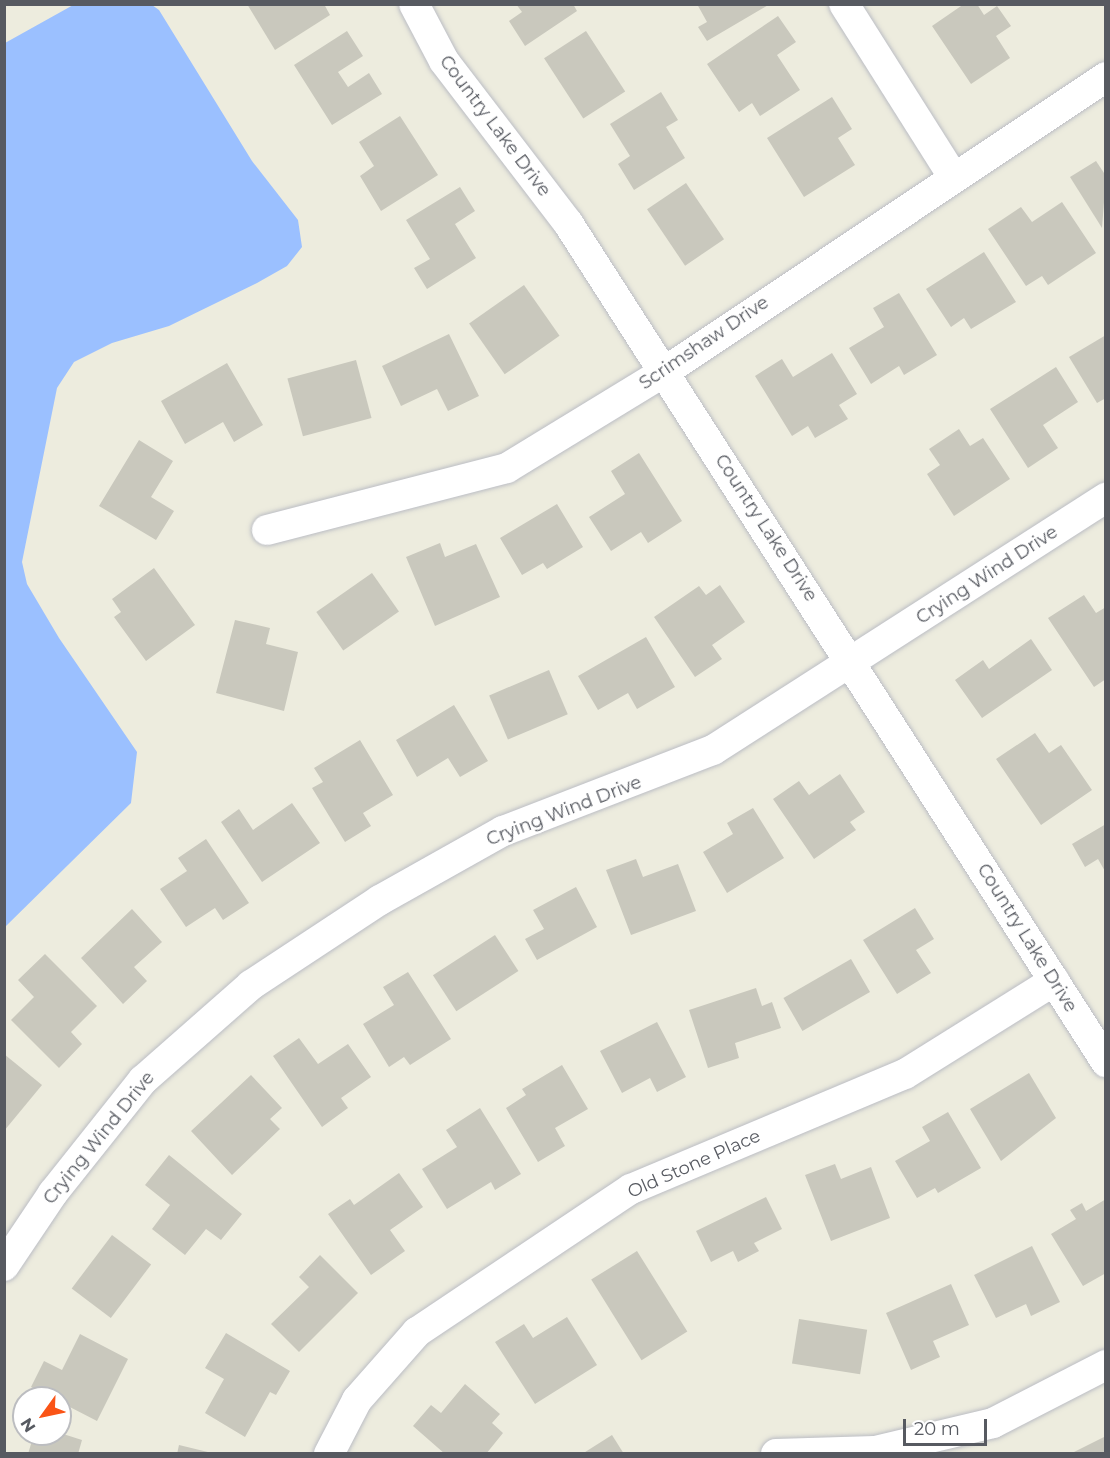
<!DOCTYPE html>
<style>
body{margin:0}
#map{position:relative;width:1110px;height:1458px;overflow:hidden;background:#edecde;font-family:Montserrat,sans-serif}
div>[style]{position:absolute}
.water>*{inset:0;background:#9bc0ff}
.building>*{inset:0;background:#c9c8bd;transform-origin:0 0}
.roads{filter:drop-shadow(0 0 2px #bbbdc4) drop-shadow(0 0 2px #bbbdc4)}
.minor>*{height:30px;margin:-15px;padding:0 15px;transform-origin:15px;border-radius:15px;background:#fff}
span{translate:-50% -50%;white-space:nowrap;text-align:center;line-height:1.15;-webkit-text-stroke:4.5px #fff;paint-order:stroke}
.street-label{font-size:18px;color:#575a61}
.frame{position:absolute;inset:0;border:6px solid #575a61;pointer-events:none}
.north{position:absolute;left:12px;top:1386px;width:60px;height:60px;box-sizing:border-box;background:#fff;border:2px solid #bcbdc0;border-radius:50%;rotate:237deg;font-size:16px;font-weight:700;line-height:24px;text-align:center;color:#575a61}
.north::after{content:'';display:block;margin:auto;width:21px;height:27px;background:#fa5416;clip-path:polygon(50% 0,100% 100%,50% 72%,0 100%)}
.scale{position:absolute;left:903px;top:1419px;width:84px;height:27px;box-sizing:border-box;border:3px solid #575a61;border-top:0;padding-left:8px;font-size:18px;line-height:21px;white-space:nowrap;color:#575a61;-webkit-text-stroke:4px #fff;paint-order:stroke}
</style>
<div id="map">
<div class="water">
<div style="clip-path:polygon(75px 4px,152px 5px,159px 10px,252px 161px,298px 220px,302px 247px,287px 266px,257px 283px,169px 326px,112px 343px,74px 362px,57px 388px,22px 562px,27px 584px,59px 638px,137px 752px,131px 803px,5px 927px,5px 43px)"></div>
</div>
<div class="building">
<div style="clip-path:polygon(247px 4px,324px 4px,330px 15px,275px 50px)"></div>
<div style="clip-path:polygon(516px 4px,573px 4px,577px 11px,525px 46px,509px 21px,522px 12px)"></div>
<div style="clip-path:polygon(697px 4px,770px 4px,707px 41px,698px 27px,707px 22px)"></div>
<div style="clip-path:polygon(964px 4px,977px 4px,984px 15px,997px 6px,1011px 26px,996px 36px,1010px 58px,971px 84px,932px 26px)"></div>
<div style="clip-path:polygon(778px 16px,796px 42px,777px 55px,800px 90px,760px 116px,752px 103px,739px 112px,707px 64px)"></div>
<div style="clip-path:polygon(347px 31px,363px 56px,338px 72px,348px 87px,369px 73px,382px 94px,332px 125px,294px 65px)"></div>
<div style="left:586px;top:31px;width:72px;height:50px;rotate:57deg"></div>
<div style="clip-path:polygon(661px 92px,678px 120px,666px 127px,685px 158px,634px 190px,618px 164px,630px 156px,610px 124px)"></div>
<div style="clip-path:polygon(832px 97px,852px 129px,838px 138px,855px 165px,804px 197px,767px 138px)"></div>
<div style="clip-path:polygon(400px 116px,438px 175px,381px 211px,360px 176px,374px 166px,359px 142px)"></div>
<div style="clip-path:polygon(1096px 161px,1106px 176px,1102px 228px,1070px 177px)"></div>
<div style="left:686px;top:183px;width:68px;height:47px;rotate:56deg"></div>
<div style="clip-path:polygon(460px 187px,475px 211px,455px 224px,476px 258px,427px 289px,414px 268px,430px 259px,406px 220px)"></div>
<div style="clip-path:polygon(1062px 202px,1096px 253px,1048px 285px,1042px 276px,1026px 286px,988px 229px,1021px 207px,1032px 222px)"></div>
<div style="clip-path:polygon(984px 252px,1016px 302px,971px 329px,964px 318px,951px 327px,926px 289px)"></div>
<div style="left:524px;top:285px;width:62px;height:67px;rotate:55deg"></div>
<div style="clip-path:polygon(899px 293px,937px 355px,904px 375px,899px 366px,871px 384px,849px 348px,884px 327px,873px 308px)"></div>
<div style="clip-path:polygon(449px 334px,479px 396px,448px 411px,437px 389px,401px 406px,382px 366px)"></div>
<div style="clip-path:polygon(1106px 335px,1106px 398px,1097px 403px,1069px 357px)"></div>
<div style="clip-path:polygon(832px 353px,857px 394px,839px 405px,848px 419px,815px 438px,808px 426px,792px 436px,755px 376px,782px 359px,793px 377px)"></div>
<div style="left:356px;top:360px;width:60px;height:71px;rotate:75deg"></div>
<div style="clip-path:polygon(227px 363px,263px 425px,234px 442px,223px 422px,185px 444px,161px 401px)"></div>
<div style="clip-path:polygon(1056px 367px,1078px 402px,1043px 425px,1058px 448px,1028px 468px,990px 409px)"></div>
<div style="clip-path:polygon(959px 429px,970px 446px,983px 438px,1010px 479px,954px 516px,927px 474px,940px 465px,929px 449px)"></div>
<div style="clip-path:polygon(139px 440px,173px 461px,151px 497px,174px 511px,156px 540px,99px 506px)"></div>
<div style="clip-path:polygon(639px 453px,682px 521px,648px 543px,641px 532px,611px 551px,589px 517px,625px 494px,611px 471px)"></div>
<div style="clip-path:polygon(557px 504px,583px 547px,547px 569px,543px 563px,522px 575px,500px 538px)"></div>
<div style="clip-path:polygon(440px 543px,445px 557px,476px 544px,500px 597px,435px 626px,406px 557px)"></div>
<div style="clip-path:polygon(154px 568px,195px 625px,146px 661px,114px 617px,121px 612px,112px 599px)"></div>
<div style="left:372px;top:573px;width:47px;height:68px;rotate:55deg"></div>
<div style="clip-path:polygon(720px 585px,745px 622px,712px 645px,722px 659px,695px 677px,654px 617px,699px 586px,706px 595px)"></div>
<div style="clip-path:polygon(1084px 595px,1096px 613px,1106px 607px,1106px 679px,1094px 687px,1048px 618px)"></div>
<div style="clip-path:polygon(235px 620px,270px 628px,266px 644px,298px 652px,284px 711px,216px 693px)"></div>
<div style="clip-path:polygon(646px 637px,675px 687px,637px 709px,628px 693px,598px 710px,578px 676px)"></div>
<div style="clip-path:polygon(1031px 639px,1052px 670px,982px 718px,955px 680px,983px 660px,989px 669px)"></div>
<div style="left:549px;top:670px;width:48px;height:65px;rotate:67deg"></div>
<div style="clip-path:polygon(454px 705px,488px 761px,460px 777px,448px 758px,417px 777px,396px 740px)"></div>
<div style="clip-path:polygon(1035px 733px,1049px 753px,1061px 745px,1092px 790px,1041px 825px,996px 759px)"></div>
<div style="clip-path:polygon(360px 740px,393px 795px,363px 813px,371px 826px,345px 842px,312px 788px,323px 782px,314px 768px)"></div>
<div style="clip-path:polygon(840px 774px,865px 812px,850px 822px,856px 830px,814px 859px,773px 799px,799px 781px,809px 795px)"></div>
<div style="clip-path:polygon(292px 803px,320px 843px,262px 882px,221px 822px,239px 809px,253px 830px)"></div>
<div style="clip-path:polygon(753px 808px,784px 858px,727px 893px,703px 852px,733px 834px,727px 823px)"></div>
<div style="clip-path:polygon(1106px 824px,1106px 873px,1098px 859px,1085px 867px,1072px 844px)"></div>
<div style="clip-path:polygon(206px 839px,249px 903px,223px 920px,215px 908px,186px 927px,160px 889px,187px 871px,178px 858px)"></div>
<div style="clip-path:polygon(636px 859px,643px 877px,678px 864px,696px 911px,631px 935px,606px 870px)"></div>
<div style="clip-path:polygon(576px 887px,597px 927px,537px 960px,525px 939px,544px 929px,533px 910px)"></div>
<div style="clip-path:polygon(915px 908px,934px 939px,916px 950px,931px 973px,897px 994px,863px 940px)"></div>
<div style="clip-path:polygon(132px 909px,162px 942px,134px 967px,147px 981px,123px 1004px,81px 958px)"></div>
<div style="left:495px;top:935px;width:43px;height:74px;rotate:57deg"></div>
<div style="clip-path:polygon(45px 954px,97px 1006px,71px 1032px,82px 1044px,59px 1068px,11px 1020px,34px 997px,18px 980px)"></div>
<div style="left:851px;top:959px;width:38px;height:78px;rotate:60deg"></div>
<div style="clip-path:polygon(408px 972px,451px 1039px,410px 1065px,404px 1057px,389px 1067px,363px 1024px,394px 1005px,383px 987px)"></div>
<div style="clip-path:polygon(756px 988px,762px 1006px,772px 1002px,781px 1028px,735px 1043px,739px 1058px,708px 1068px,689px 1010px)"></div>
<div style="clip-path:polygon(657px 1022px,686px 1077px,657px 1092px,650px 1078px,622px 1093px,600px 1051px)"></div>
<div style="clip-path:polygon(299px 1038px,318px 1064px,348px 1044px,371px 1077px,341px 1098px,348px 1108px,322px 1127px,273px 1056px)"></div>
<div style="clip-path:polygon(4px 1054px,42px 1085px,4px 1131px)"></div>
<div style="clip-path:polygon(562px 1065px,588px 1109px,555px 1128px,565px 1146px,538px 1162px,506px 1108px,526px 1095px,522px 1089px)"></div>
<div style="clip-path:polygon(1029px 1073px,1056px 1118px,1001px 1161px,970px 1109px)"></div>
<div style="clip-path:polygon(251px 1075px,282px 1108px,270px 1119px,280px 1129px,232px 1175px,191px 1131px)"></div>
<div style="clip-path:polygon(480px 1108px,521px 1174px,495px 1190px,491px 1182px,447px 1209px,422px 1169px,457px 1147px,446px 1130px)"></div>
<div style="clip-path:polygon(948px 1112px,981px 1168px,938px 1193px,935px 1188px,917px 1198px,895px 1161px,930px 1141px,922px 1127px)"></div>
<div style="clip-path:polygon(169px 1155px,242px 1214px,221px 1240px,206px 1229px,185px 1255px,152px 1229px,170px 1205px,145px 1185px)"></div>
<div style="clip-path:polygon(835px 1164px,841px 1179px,871px 1167px,890px 1218px,831px 1241px,805px 1175px)"></div>
<div style="clip-path:polygon(399px 1173px,423px 1207px,390px 1230px,405px 1251px,371px 1275px,328px 1214px,350px 1199px,354px 1205px)"></div>
<div style="clip-path:polygon(766px 1197px,782px 1229px,754px 1243px,759px 1251px,738px 1262px,733px 1251px,711px 1262px,696px 1231px)"></div>
<div style="clip-path:polygon(1106px 1199px,1106px 1273px,1083px 1286px,1051px 1234px,1076px 1219px,1070px 1210px,1082px 1203px,1086px 1211px)"></div>
<div style="left:112px;top:1235px;width:49px;height:67px;rotate:37deg"></div>
<div style="clip-path:polygon(1032px 1246px,1060px 1302px,1031px 1316px,1026px 1304px,996px 1318px,974px 1275px)"></div>
<div style="left:637px;top:1251px;width:95px;height:54px;rotate:58deg"></div>
<div style="clip-path:polygon(320px 1255px,358px 1293px,299px 1352px,271px 1324px,309px 1287px,299px 1277px)"></div>
<div style="clip-path:polygon(951px 1284px,969px 1325px,933px 1341px,940px 1357px,911px 1370px,886px 1313px)"></div>
<div style="clip-path:polygon(567px 1317px,597px 1365px,535px 1404px,495px 1342px,524px 1324px,533px 1338px)"></div>
<div style="left:799px;top:1319px;width:69px;height:45px;rotate:9deg"></div>
<div style="clip-path:polygon(226px 1333px,290px 1371px,276px 1395px,270px 1392px,245px 1437px,205px 1413px,224px 1379px,205px 1368px)"></div>
<div style="clip-path:polygon(80px 1334px,128px 1359px,97px 1421px,31px 1387px,44px 1361px,62px 1370px)"></div>
<div style="clip-path:polygon(465px 1384px,500px 1414px,492px 1423px,503px 1433px,486px 1454px,445px 1454px,413px 1426px,431px 1405px,441px 1413px)"></div>
<div style="clip-path:polygon(60px 1433px,82px 1440px,78px 1454px,28px 1454px,34px 1434px)"></div>
<div style="clip-path:polygon(612px 1435px,624px 1454px,582px 1454px)"></div>
<div style="clip-path:polygon(1106px 1436px,1106px 1454px,1070px 1454px)"></div>
<div style="clip-path:polygon(179px 1445px,212px 1453px,212px 1454px,177px 1454px)"></div>
</div>
<div class="roads">
<div class="minor">
<div style="left:414px;top:4px;width:64px;rotate:62.2deg"></div>
<div style="left:444px;top:61px;width:204px;rotate:52.6deg"></div>
<div style="left:568px;top:223px;width:997px;rotate:57.33deg"></div>
<div style="left:844px;top:4px;width:202px;rotate:57.7deg"></div>
<div style="left:267px;top:530px;width:248px;rotate:-14.5deg"></div>
<div style="left:507px;top:468px;width:184px;rotate:-31.4deg"></div>
<div style="left:664px;top:372px;width:531px;rotate:-33.72deg"></div>
<div style="left:4px;top:1266px;width:88px;rotate:-56.1deg"></div>
<div style="left:53px;top:1193px;width:144px;rotate:-51.5deg"></div>
<div style="left:143px;top:1080px;width:144px;rotate:-41.3deg"></div>
<div style="left:251px;top:985px;width:154px;rotate:-33.4deg"></div>
<div style="left:380px;top:900px;width:141px;rotate:-29.3deg"></div>
<div style="left:503px;top:831px;width:225px;rotate:-21.1deg"></div>
<div style="left:713px;top:750px;width:467px;rotate:-32.7deg"></div>
<div style="left:329px;top:1454px;width:61px;rotate:-62.6deg"></div>
<div style="left:357px;top:1400px;width:91px;rotate:-48.6deg"></div>
<div style="left:417px;top:1332px;width:257px;rotate:-33.8deg"></div>
<div style="left:631px;top:1189px;width:297px;rotate:-22.8deg"></div>
<div style="left:905px;top:1074px;width:176px;rotate:-32deg"></div>
<div style="left:776px;top:1454px;width:99px;rotate:-1.7deg"></div>
<div style="left:875px;top:1451px;width:121px;rotate:-13.3deg"></div>
<div style="left:993px;top:1423px;width:127px;rotate:-27.2deg"></div>
</div>
</div>
<div class="street-label">
<span style="left:495px;top:126px;rotate:53deg">Country Lake Drive</span>
<span style="left:704px;top:343px;rotate:-34deg">Scrimshaw Drive</span>
<span style="left:766px;top:528px;rotate:57deg">Country Lake Drive</span>
<span style="left:987px;top:575px;rotate:-33deg">Crying Wind Drive</span>
<span style="left:564px;top:811px;rotate:-21deg">Crying Wind Drive</span>
<span style="left:1027px;top:938px;rotate:58deg">Country Lake Drive</span>
<span style="left:99px;top:1138px;rotate:-51deg">Crying Wind Drive</span>
<span style="left:694px;top:1164px;rotate:-24deg">Old Stone Place</span>
</div>
<div class="frame"></div>
<div class="north">N</div>
<div class="scale">20 m</div>
</div>
